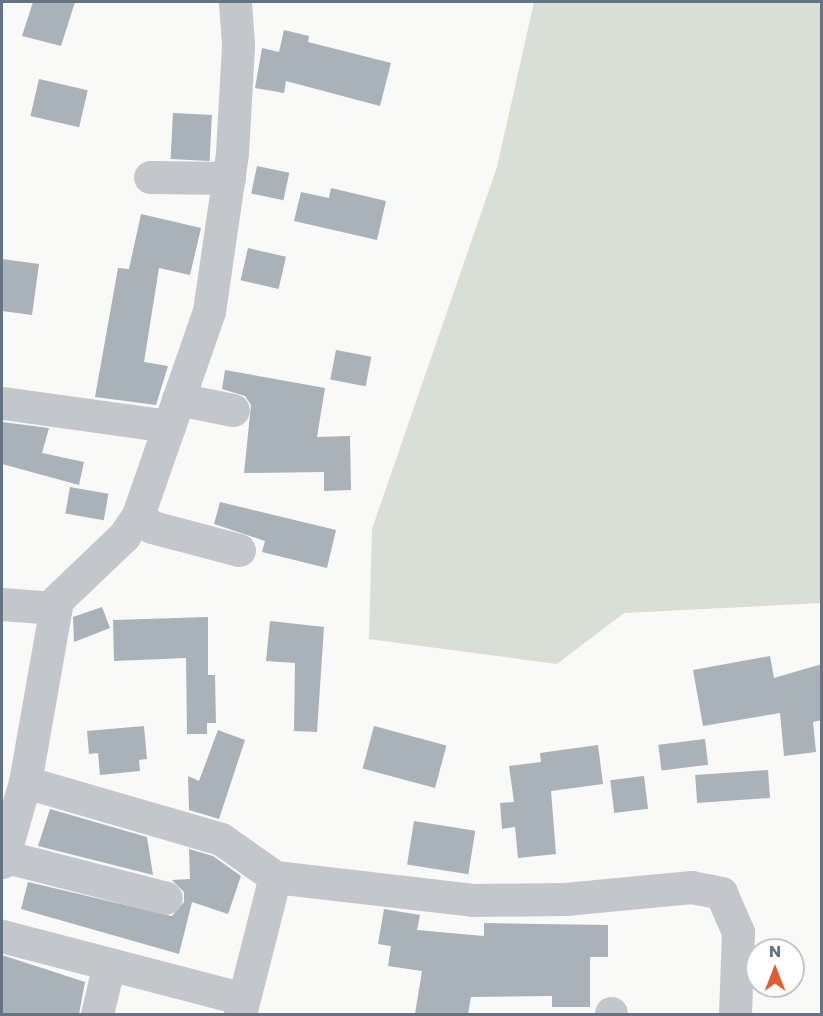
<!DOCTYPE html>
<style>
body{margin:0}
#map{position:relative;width:823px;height:1016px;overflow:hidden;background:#f9f9f7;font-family:Poppins,sans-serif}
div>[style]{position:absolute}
.green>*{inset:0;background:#d9ded6}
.building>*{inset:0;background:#a9b2b8;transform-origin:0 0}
.minor>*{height:33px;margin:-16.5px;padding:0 16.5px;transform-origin:16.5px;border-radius:16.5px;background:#c3c7cb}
span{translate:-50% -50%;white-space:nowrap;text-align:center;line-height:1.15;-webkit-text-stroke:6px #fff;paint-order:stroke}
.frame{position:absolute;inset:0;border:3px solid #657482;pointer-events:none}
.north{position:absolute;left:745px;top:938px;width:60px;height:60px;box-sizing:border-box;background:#fff;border:2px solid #c1c7cd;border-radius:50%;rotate:0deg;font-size:16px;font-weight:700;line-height:24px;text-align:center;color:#657482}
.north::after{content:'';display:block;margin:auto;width:21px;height:27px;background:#e35c2e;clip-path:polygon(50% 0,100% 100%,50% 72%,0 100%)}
</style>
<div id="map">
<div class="green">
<div style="clip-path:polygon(534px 2px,821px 2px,821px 603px,624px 613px,557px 664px,369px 639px,372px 529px,497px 167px)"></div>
</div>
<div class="building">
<div style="clip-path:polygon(33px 2px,75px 2px,61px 46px,22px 36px)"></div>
<div style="clip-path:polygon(284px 30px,309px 36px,308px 42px,391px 63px,380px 106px,286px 81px,284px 93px,255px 88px,262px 48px,279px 52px)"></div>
<div style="left:39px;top:79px;width:50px;height:38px;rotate:13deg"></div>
<div style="left:173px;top:113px;width:39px;height:46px;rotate:3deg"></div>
<div style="left:257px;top:166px;width:33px;height:28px;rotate:12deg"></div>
<div style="clip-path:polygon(331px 188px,386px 201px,377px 240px,294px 221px,301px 192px,329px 198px)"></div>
<div style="clip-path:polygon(141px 214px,201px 228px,190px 275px,159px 268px,144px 362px,168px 366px,156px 405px,95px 397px,118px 268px,129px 269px)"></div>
<div style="left:248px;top:248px;width:39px;height:33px;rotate:13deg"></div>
<div style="clip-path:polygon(2px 259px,39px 264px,32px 315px,2px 311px)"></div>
<div style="left:336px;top:350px;width:36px;height:30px;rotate:11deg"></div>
<div style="clip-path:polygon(225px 370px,325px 388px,317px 437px,350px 436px,351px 490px,324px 491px,324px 472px,244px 473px,251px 405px,245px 396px,222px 389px)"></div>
<div style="clip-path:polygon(2px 422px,49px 428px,42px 453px,84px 462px,79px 485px,2px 464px)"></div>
<div style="left:70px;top:487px;width:39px;height:27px;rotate:10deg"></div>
<div style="clip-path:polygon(220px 502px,336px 530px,327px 568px,262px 552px,265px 541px,214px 524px)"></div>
<div style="clip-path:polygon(102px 607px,110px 628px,74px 642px,73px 617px)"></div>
<div style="clip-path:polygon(208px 617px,208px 675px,215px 675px,216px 723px,207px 723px,207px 734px,187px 734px,186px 658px,114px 661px,113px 620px)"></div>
<div style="clip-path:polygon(270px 621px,324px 627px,317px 732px,294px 731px,295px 663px,266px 661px)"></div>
<div style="clip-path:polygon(770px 656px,774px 678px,822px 664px,822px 720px,813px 722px,816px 752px,784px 756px,780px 713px,703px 726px,693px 670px)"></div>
<div style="clip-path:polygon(144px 726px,147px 759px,139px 760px,140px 771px,100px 775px,98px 753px,89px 754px,87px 731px)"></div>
<div style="left:374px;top:726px;width:75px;height:44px;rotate:15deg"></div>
<div style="clip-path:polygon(218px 730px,245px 740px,219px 819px,189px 810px,188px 776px,199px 781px)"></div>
<div style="left:705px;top:739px;width:26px;height:47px;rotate:83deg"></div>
<div style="clip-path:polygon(598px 745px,603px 784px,551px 791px,556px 854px,518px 858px,515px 827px,502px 829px,500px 803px,514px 802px,509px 766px,541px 762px,540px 753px)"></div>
<div style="left:768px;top:770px;width:28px;height:73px;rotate:86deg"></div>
<div style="left:644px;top:776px;width:33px;height:34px;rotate:83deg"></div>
<div style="clip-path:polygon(50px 809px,147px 837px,153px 875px,38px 846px)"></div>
<div style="left:414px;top:821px;width:62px;height:44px;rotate:9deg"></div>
<div style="clip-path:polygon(189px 849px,213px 856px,241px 876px,228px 914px,192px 902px,179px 954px,21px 909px,28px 882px,172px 916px,184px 902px,184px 892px,172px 880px,190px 879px)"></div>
<div style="clip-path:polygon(384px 909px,420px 915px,417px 930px,484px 936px,484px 923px,608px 925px,608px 957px,590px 957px,590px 1007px,552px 1007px,552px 996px,471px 997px,468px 1014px,415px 1014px,422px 971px,388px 966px,391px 946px,378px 944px)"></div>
<div style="clip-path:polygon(2px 955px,85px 982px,79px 1014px,2px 1014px)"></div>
</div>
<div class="minor">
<div style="left:150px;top:177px;width:79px;rotate:0.7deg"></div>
<div style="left:178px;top:399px;width:56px;rotate:11.3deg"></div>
<div style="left:3px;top:403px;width:168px;rotate:7.9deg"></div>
<div style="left:138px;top:515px;width:18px;rotate:41deg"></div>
<div style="left:152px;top:527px;width:90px;rotate:14.8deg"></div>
<div style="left:2px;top:604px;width:53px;rotate:4.3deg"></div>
<div style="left:25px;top:782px;width:204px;rotate:16.2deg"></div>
<div style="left:221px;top:839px;width:66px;rotate:35.1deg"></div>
<div style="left:275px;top:877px;width:199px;rotate:6.6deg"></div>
<div style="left:473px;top:900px;width:92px;rotate:-0.6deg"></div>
<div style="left:565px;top:899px;width:127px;rotate:-5.4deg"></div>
<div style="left:691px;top:887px;width:31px;rotate:11deg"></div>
<div style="left:721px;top:893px;width:43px;rotate:66.4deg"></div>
<div style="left:738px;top:932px;width:82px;rotate:92.1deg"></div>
<div style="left:3px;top:856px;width:168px;rotate:14.4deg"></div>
<div style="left:2px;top:862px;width:83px;rotate:-74deg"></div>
<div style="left:25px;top:782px;width:185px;rotate:-80deg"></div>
<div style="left:57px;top:600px;width:93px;rotate:-43.7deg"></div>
<div style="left:124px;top:536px;width:25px;rotate:-56deg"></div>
<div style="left:138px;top:515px;width:216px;rotate:-70.8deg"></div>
<div style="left:209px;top:311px;width:160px;rotate:-81.7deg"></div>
<div style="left:232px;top:153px;width:109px;rotate:-86.8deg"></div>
<div style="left:238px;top:44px;width:42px;rotate:-94.1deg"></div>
<div style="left:2px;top:936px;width:249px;rotate:14.6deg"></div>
<div style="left:611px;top:1013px;width:1px;rotate:90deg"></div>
<div style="left:97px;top:1014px;width:51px;rotate:-76.5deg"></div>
<div style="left:240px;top:1014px;width:141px;rotate:-75.7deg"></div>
</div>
<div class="frame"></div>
<div class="north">N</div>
</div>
